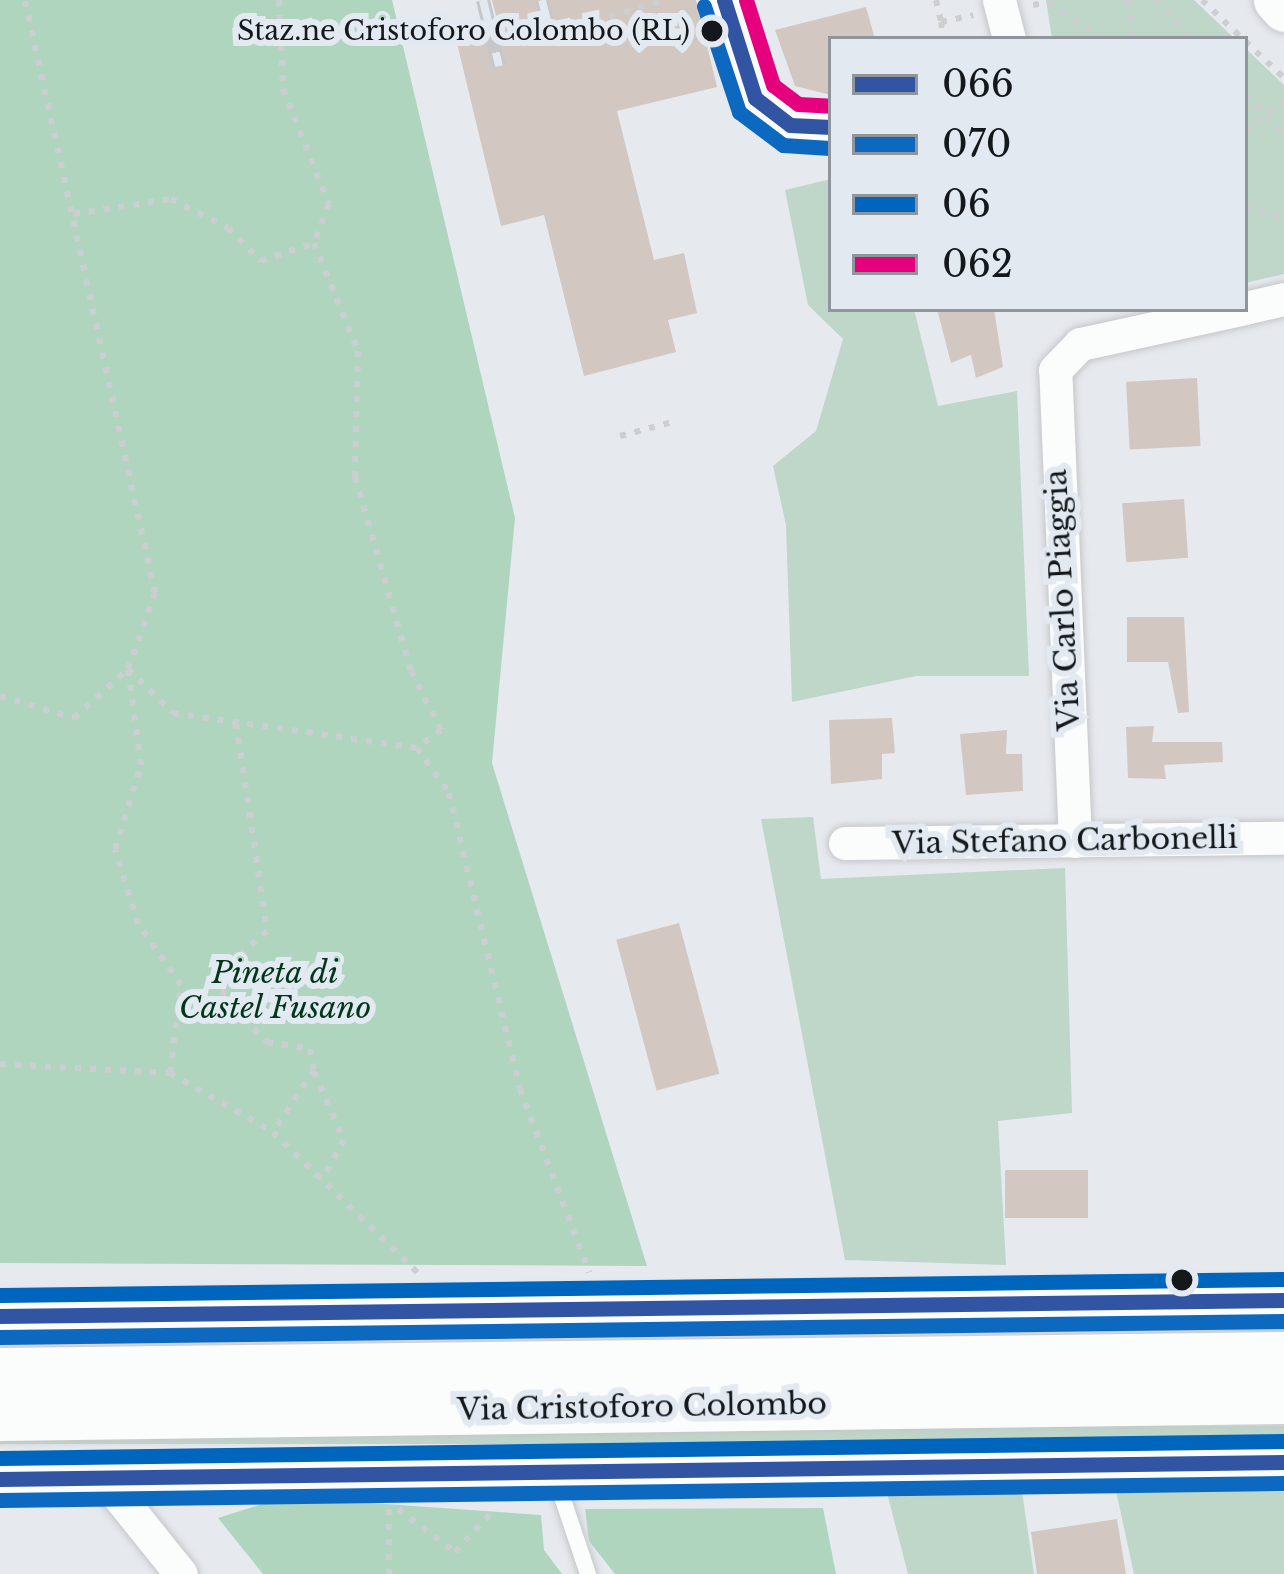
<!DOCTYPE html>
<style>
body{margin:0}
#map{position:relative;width:1284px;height:1574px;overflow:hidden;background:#e6e9ee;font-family:"Libre Baskerville",serif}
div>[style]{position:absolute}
.green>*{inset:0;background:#bed7c9;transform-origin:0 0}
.forest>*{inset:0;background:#b0d5bf}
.building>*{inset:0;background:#d2c8c1;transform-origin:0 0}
.path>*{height:6px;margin-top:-3px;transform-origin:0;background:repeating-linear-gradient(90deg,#cdcecf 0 6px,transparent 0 15px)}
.roads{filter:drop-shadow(0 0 3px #c5c7ca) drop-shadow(0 0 3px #c5c7ca)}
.service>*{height:16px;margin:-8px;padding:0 8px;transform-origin:8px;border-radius:8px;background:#fbfcfc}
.minor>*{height:33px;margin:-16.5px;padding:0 16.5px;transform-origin:16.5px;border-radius:16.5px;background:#fbfcfc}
.tertiary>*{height:42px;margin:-21px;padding:0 21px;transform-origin:21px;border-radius:21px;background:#fbfcfc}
.secondary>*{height:45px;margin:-22.5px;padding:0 22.5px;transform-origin:22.5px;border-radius:22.5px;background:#fbfcfc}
.primary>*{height:51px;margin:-25.5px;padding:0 25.5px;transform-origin:25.5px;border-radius:25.5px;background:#fbfcfc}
.rail>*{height:14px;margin-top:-7px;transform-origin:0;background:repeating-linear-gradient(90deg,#e2e9f1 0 27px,#c6c7c9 0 54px);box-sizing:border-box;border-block:3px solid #c6c7c9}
.bus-1>*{height:15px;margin:-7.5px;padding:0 7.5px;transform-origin:7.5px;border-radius:7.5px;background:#3155a3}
.bus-2>*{height:15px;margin:-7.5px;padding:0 7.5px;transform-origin:7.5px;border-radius:7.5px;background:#0c69bf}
.bus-3>*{height:15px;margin:-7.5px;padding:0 7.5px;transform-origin:7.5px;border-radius:7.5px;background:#0065bd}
.bus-4>*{height:15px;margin:-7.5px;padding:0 7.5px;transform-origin:7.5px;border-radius:7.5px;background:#e5007d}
.dots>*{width:33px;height:33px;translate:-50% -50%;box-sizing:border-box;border:6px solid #e2e9f1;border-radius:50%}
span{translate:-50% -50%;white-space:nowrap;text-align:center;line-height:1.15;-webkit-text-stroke:12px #e2e9f1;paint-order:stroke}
.bus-label{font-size:27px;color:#15181a}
.right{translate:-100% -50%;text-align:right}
.street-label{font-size:30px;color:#15181a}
.park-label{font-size:30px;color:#02361a;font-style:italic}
.legend{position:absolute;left:828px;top:36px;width:420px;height:276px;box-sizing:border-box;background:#e2e9f1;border:3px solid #90959b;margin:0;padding:15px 21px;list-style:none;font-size:36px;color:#15181a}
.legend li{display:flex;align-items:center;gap:24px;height:60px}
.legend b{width:60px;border:3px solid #90959b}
</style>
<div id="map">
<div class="green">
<div style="clip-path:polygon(1046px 0,1194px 0,1235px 39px,1052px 39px)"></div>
<div style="clip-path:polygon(1245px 48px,1284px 85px,1284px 274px,1245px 283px)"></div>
<div style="clip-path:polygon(831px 179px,831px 309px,914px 309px,938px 406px,1017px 391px,1029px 676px,916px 676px,792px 702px,786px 525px,773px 466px,816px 431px,843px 339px,808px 305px,785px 190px)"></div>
<div style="clip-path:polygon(813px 817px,821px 879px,1065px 868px,1072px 1113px,998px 1121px,1006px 1265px,845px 1260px,761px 819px)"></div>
<div style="left:1284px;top:1315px;width:16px;height:1284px;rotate:90deg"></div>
<div style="left:1284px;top:1426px;width:18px;height:1284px;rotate:90deg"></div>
<div style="clip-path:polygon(1115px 1486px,1284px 1492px,1284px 1574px,1134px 1574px)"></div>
<div style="clip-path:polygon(1022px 1491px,1034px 1574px,908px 1574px,887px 1493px)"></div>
</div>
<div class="forest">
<div style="clip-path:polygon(0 0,392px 0,515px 518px,492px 763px,647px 1266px,0 1263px)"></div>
<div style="clip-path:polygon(285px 1497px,541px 1515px,544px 1550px,562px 1574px,263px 1574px,218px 1518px)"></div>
<div style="clip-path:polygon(823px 1508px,836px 1574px,615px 1574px,589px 1541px,585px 1509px)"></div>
</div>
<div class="building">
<div style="clip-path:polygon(492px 0,696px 0,717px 87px,617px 111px,654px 260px,684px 253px,697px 313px,668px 320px,676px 352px,584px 376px,544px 215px,501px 226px,456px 39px,499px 28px)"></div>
<div style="clip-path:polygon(866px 7px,875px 39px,831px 39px,831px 95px,795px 86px,775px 30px)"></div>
<div style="clip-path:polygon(937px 309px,994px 309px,1003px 367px,976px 378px,971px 355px,951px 363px)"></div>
<div style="left:1197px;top:378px;width:68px;height:71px;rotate:87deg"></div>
<div style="left:1184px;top:499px;width:59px;height:62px;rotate:86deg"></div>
<div style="clip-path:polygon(1127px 617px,1184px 617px,1189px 712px,1178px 713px,1168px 662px,1127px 662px)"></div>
<div style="clip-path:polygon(892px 718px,895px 753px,882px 754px,882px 779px,831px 784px,829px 720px)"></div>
<div style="clip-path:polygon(1154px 726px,1152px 742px,1222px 742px,1223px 762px,1164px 765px,1166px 779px,1128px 778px,1126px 727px)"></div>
<div style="clip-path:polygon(1007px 730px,1006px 754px,1022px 754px,1023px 791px,966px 795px,960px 734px)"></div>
<div style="left:679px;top:923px;width:156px;height:65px;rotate:75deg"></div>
<div style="left:1005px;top:1170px;width:83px;height:48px"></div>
<div style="clip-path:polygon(1117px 1519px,1126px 1574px,1037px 1574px,1031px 1532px)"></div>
</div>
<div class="path">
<div style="left:279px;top:0;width:89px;rotate:87.4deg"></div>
<div style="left:283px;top:89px;width:124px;rotate:68.2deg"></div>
<div style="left:329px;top:204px;width:42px;rotate:111deg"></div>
<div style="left:936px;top:0;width:23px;rotate:77deg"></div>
<div style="left:941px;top:22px;width:33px;rotate:-12deg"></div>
<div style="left:1128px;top:0;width:39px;rotate:84deg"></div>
<div style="left:1154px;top:0;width:54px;rotate:45.7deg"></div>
<div style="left:1202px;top:0;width:57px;rotate:43.6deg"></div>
<div style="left:1033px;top:5px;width:16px;rotate:-11deg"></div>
<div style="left:1049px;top:2px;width:64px;rotate:35.4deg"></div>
<div style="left:941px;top:22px;width:17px;rotate:80deg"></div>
<div style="left:581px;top:25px;width:90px;rotate:-16.2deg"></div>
<div style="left:1245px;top:41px;width:54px;rotate:43.5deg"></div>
<div style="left:1245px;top:94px;width:56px;rotate:45.7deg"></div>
<div style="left:1245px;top:131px;width:49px;rotate:-37.6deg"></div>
<div style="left:1245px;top:208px;width:40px;rotate:14.4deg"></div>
<div style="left:74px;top:214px;width:98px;rotate:-8.8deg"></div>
<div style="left:171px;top:199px;width:64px;rotate:27deg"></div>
<div style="left:228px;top:228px;width:47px;rotate:45deg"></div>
<div style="left:261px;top:261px;width:56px;rotate:-18.8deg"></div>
<div style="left:314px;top:243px;width:117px;rotate:67.8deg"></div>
<div style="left:358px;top:351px;width:126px;rotate:91.4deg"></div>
<div style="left:355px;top:477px;width:202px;rotate:73.9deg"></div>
<div style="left:411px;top:671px;width:66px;rotate:63deg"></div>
<div style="left:441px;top:730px;width:30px;rotate:143deg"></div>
<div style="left:620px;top:436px;width:58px;rotate:-15deg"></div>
<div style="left:0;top:696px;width:77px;rotate:16.6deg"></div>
<div style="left:74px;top:718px;width:73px;rotate:-42.2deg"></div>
<div style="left:128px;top:669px;width:81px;rotate:-70.4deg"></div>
<div style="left:155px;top:593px;width:607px;rotate:-102.37deg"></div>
<div style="left:236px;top:723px;width:210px;rotate:81.5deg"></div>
<div style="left:267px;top:931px;width:45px;rotate:138.6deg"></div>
<div style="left:233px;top:961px;width:38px;rotate:107deg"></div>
<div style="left:222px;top:997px;width:64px;rotate:45deg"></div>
<div style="left:267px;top:1042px;width:44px;rotate:9.2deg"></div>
<div style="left:310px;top:1049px;width:21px;rotate:79deg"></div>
<div style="left:314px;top:1070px;width:74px;rotate:123.5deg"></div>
<div style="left:0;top:1064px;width:170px;rotate:3deg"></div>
<div style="left:170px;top:1073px;width:119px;rotate:29.8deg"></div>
<div style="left:273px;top:1132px;width:205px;rotate:44.2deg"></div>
<div style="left:314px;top:1072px;width:74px;rotate:66.2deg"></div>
<div style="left:344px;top:1140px;width:46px;rotate:118.8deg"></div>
<div style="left:170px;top:1073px;width:89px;rotate:-82.9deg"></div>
<div style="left:181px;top:985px;width:75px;rotate:-125.2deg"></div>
<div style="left:138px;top:924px;width:78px;rotate:-107deg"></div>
<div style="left:115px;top:849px;width:88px;rotate:-72.8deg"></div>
<div style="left:141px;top:765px;width:97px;rotate:-97.7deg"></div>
<div style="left:128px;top:669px;width:63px;rotate:44.4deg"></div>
<div style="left:173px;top:713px;width:246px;rotate:8.2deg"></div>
<div style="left:417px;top:748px;width:55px;rotate:54.6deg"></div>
<div style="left:449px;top:793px;width:304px;rotate:76.5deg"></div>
<div style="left:520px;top:1089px;width:196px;rotate:69.3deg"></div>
<div style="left:389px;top:1509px;width:65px;rotate:90deg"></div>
<div style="left:398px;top:1509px;width:71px;rotate:37deg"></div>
<div style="left:455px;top:1552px;width:59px;rotate:-47.1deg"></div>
</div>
<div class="roads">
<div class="service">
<div style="left:554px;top:1473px;width:107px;rotate:71.4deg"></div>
</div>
<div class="minor">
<div style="left:724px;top:0;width:103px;rotate:72.4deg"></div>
<div style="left:755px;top:98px;width:44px;rotate:37.6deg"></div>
<div style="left:790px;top:125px;width:41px;rotate:2.8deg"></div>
<div style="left:999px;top:0;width:40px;rotate:75.6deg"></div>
<div style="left:1245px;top:308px;width:40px;rotate:-13deg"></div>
<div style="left:1075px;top:841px;width:471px;rotate:-92.4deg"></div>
<div style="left:1055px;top:370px;width:36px;rotate:-46deg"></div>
<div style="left:1080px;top:344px;width:165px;rotate:-12.3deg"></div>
<div style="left:845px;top:843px;width:439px;rotate:-0.7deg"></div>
<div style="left:103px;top:1477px;width:124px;rotate:51.2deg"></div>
</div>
<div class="tertiary">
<div style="left:0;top:1316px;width:1284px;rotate:-0.71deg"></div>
<div style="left:0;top:1479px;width:1284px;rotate:-0.76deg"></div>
</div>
<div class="secondary">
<div style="left:1276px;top:0;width:12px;rotate:48deg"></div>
</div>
<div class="primary">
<div style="left:0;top:1373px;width:1284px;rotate:-0.71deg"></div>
<div style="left:0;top:1415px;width:1284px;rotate:-0.76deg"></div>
</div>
</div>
<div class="rail">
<div style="left:483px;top:0;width:68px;rotate:76.4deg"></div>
<div style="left:542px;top:0;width:45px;rotate:76deg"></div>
</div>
<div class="bus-1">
<div style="left:724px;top:0;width:103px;rotate:72.4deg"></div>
<div style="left:755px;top:98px;width:44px;rotate:37.6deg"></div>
<div style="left:790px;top:125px;width:41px;rotate:2.8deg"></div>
<div style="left:0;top:1316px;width:1284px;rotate:-0.71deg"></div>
<div style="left:0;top:1479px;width:1284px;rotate:-0.76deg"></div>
</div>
<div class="bus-2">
<div style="left:704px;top:6px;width:112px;rotate:71.7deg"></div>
<div style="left:739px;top:112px;width:55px;rotate:36.9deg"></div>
<div style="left:783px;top:145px;width:47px;rotate:3.7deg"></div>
<div style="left:0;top:1337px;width:1284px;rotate:-0.71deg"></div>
<div style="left:0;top:1500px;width:1284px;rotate:-0.76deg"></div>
</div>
<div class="bus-3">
<div style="left:0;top:1295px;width:1284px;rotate:-0.71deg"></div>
<div style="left:0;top:1458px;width:1284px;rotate:-0.76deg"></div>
</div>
<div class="bus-4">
<div style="left:746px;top:0;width:89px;rotate:72.4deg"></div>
<div style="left:773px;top:85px;width:31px;rotate:37deg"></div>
<div style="left:798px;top:104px;width:33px;rotate:3deg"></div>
</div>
<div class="dots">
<div style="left:712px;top:31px;background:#15181a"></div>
<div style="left:1182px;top:1280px;background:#15181a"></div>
</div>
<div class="bus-label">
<span class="right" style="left:690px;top:31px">Staz.ne Cristoforo Colombo (RL)</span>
</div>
<div class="street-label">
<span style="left:1063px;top:600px;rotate:-93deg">Via Carlo Piaggia</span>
<span style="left:1065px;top:841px;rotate:-1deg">Via Stefano Carbonelli</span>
<span style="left:642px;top:1407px;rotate:-1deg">Via Cristoforo Colombo</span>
</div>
<div class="park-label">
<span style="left:275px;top:990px">Pineta di<br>Castel Fusano</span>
</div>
<ul class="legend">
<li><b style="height:15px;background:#3155a3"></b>066</li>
<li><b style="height:15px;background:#0c69bf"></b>070</li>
<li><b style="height:15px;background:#0065bd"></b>06</li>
<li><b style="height:15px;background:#e5007d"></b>062</li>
</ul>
</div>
